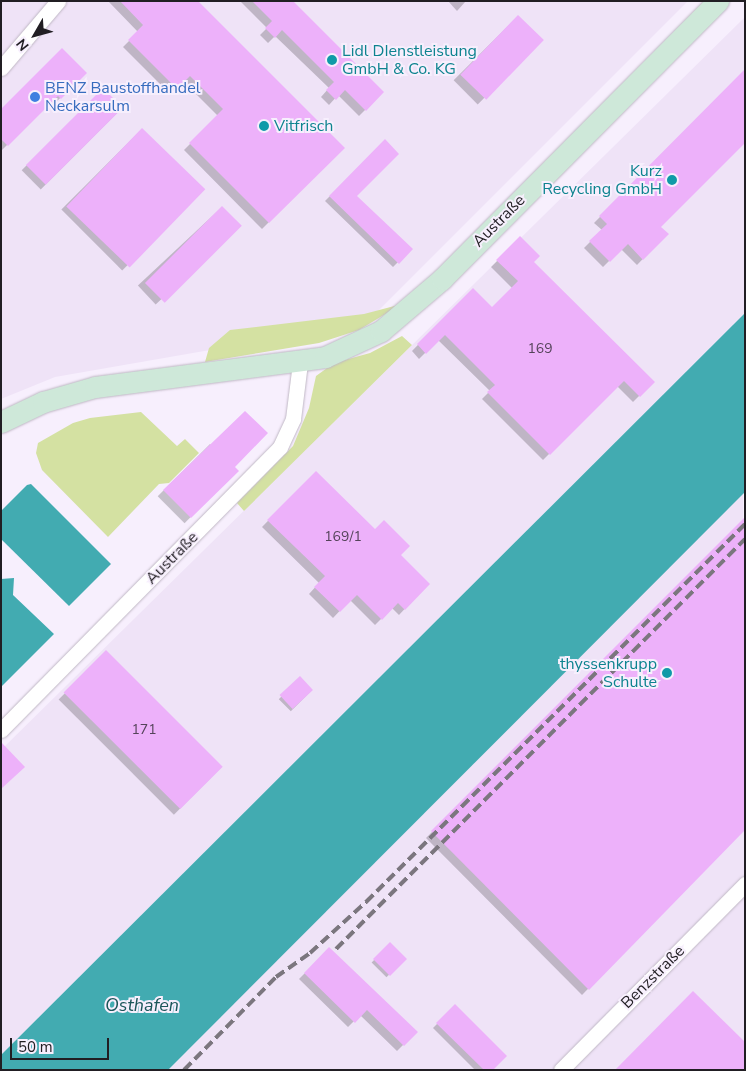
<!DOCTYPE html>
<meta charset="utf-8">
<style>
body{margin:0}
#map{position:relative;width:746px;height:1071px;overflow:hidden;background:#f7effd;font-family:"Nunito Sans",sans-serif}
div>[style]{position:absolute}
.built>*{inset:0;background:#efe3f7}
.green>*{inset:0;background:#d4e1a2}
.water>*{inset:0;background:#42abb1}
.shadow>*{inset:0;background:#0003;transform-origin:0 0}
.building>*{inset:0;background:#edb1fa;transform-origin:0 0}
.roads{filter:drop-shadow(0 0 1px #c0b8c5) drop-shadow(0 0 1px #c0b8c5)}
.minor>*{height:15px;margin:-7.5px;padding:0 7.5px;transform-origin:7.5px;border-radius:7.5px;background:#fff}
.secondary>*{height:21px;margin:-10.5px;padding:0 10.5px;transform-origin:10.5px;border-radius:10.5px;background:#cee8d9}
.rail>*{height:4px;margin-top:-2px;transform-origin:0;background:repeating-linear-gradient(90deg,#7b767e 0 10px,transparent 0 15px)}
.dots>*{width:14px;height:14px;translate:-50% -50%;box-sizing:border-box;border:2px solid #f7effd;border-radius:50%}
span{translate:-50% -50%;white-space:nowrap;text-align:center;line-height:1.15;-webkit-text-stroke:4px #f7effd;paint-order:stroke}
.number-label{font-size:14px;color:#544359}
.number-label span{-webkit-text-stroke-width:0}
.culture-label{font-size:16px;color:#0d838f}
.left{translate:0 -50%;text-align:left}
.right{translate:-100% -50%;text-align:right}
.shop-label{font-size:16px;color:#366cbe}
.street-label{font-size:16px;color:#211e23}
.water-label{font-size:18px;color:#1b565a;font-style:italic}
.frame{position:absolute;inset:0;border:2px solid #211e23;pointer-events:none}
.north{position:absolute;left:10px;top:10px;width:50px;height:50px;-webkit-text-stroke:4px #f7effd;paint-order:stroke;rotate:232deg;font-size:14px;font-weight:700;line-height:20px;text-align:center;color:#211e23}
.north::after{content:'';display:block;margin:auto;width:18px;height:22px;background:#211e23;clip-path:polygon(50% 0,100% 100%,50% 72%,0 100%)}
.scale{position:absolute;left:10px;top:1038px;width:99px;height:22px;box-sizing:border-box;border:2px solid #211e23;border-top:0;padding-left:6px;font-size:15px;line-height:18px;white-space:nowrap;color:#211e23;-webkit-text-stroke:4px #f7effd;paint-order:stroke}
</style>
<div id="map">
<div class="built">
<div style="clip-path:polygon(1px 1px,688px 1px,379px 310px,347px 326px,55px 377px,1px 399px)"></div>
<div style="clip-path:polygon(745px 17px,745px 313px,1px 1055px,1px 750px)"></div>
<div style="clip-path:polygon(743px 492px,745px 1070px,168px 1070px)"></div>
</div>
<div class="green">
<div style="clip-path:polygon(402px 304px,359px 330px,319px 343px,205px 362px,209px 348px,230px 330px,364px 314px)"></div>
<div style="clip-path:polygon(402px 336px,412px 345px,244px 511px,237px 503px,293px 446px,309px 408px,316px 376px,334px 363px,370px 353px)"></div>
<div style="clip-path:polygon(141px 412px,177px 446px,185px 439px,199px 453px,169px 483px,159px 484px,108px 537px,42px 470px,36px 453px,38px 443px,73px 423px,90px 418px)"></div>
</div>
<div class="water">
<div style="clip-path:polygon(745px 313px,745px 492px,168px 1070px,1px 1070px,1px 1055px)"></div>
<div style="clip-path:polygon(31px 484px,111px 564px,69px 606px,1px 539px,1px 511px,27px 485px)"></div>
<div style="clip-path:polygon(14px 578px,13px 595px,54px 634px,1px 687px,1px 579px)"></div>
</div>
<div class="shadow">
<div style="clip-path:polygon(108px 1px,197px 1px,343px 148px,262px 229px,184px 150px,218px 116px,183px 81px,170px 94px,123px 47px,138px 32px)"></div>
<div style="clip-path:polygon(240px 1px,291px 1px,383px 92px,359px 116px,338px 95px,329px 105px,321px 97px,329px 88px,275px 36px,268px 43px,260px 35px,267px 28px)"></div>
<div style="clip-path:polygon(448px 1px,466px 1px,457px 11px)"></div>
<div style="left:518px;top:16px;width:34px;height:91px;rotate:45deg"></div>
<div style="clip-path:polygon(744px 72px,660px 227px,667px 234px,637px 265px,621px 249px,603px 267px,584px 248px,602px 230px,594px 223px)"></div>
<div style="clip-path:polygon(86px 73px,54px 104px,51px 101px,1px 151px,1px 111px)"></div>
<div style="left:103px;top:89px;width:27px;height:115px;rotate:45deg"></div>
<div style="left:142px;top:129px;width:86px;height:114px;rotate:45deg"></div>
<div style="clip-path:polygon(385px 141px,355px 196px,411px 249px,393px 267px,325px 201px)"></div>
<div style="left:222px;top:207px;width:26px;height:115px;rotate:47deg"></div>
<div style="clip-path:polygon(520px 238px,532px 263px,653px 382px,633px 402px,617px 386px,543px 460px,482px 399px,490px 391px,438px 340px,419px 359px,412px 351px,473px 289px,492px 309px,512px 288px,491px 267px)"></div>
<div style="left:210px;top:444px;width:38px;height:74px;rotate:45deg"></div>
<div style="clip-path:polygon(316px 472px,428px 584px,399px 615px,392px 608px,375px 625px,350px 600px,333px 618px,309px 594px,319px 583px,262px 527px)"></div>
<div style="clip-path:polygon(745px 518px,745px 828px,582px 995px,426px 838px)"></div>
<div style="left:106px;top:652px;width:163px;height:67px;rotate:45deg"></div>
<div style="left:300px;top:678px;width:17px;height:30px;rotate:45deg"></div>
<div style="left:390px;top:944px;width:21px;height:26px;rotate:45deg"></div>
<div style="clip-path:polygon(329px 949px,416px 1032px,397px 1051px,360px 1015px,348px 1027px,299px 979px)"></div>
<div style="clip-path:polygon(455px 1006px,491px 1070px,475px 1070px,433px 1028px)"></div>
</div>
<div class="building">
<div style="clip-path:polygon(120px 1px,198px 1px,345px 148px,269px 223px,189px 143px,223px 109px,190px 76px,177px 89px,128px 40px,143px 25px)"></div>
<div style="clip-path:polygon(252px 1px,293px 1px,384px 92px,366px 111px,345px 90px,336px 100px,326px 90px,334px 82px,282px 30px,275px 38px,265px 28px,272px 21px)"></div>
<div style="left:518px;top:15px;width:36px;height:83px;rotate:44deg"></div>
<div style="clip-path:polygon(62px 48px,87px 73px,61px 99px,58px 96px,8px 146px,1px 139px,1px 109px)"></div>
<div style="clip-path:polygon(745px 69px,745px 143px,661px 227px,669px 234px,643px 260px,628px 244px,610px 262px,589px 241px,607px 224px,599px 216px)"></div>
<div style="left:103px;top:88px;width:28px;height:109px;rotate:45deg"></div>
<div style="left:142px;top:128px;width:88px;height:109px;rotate:44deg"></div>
<div style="clip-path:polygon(385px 139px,399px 154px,357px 196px,413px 249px,399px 264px,329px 196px)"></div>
<div style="left:222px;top:206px;width:28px;height:109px;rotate:45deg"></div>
<div style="clip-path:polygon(520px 236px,540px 256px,534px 262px,655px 382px,640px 397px,624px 381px,550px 455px,487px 392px,495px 385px,445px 335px,426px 354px,417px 344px,473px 288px,492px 307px,518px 281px,496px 260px)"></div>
<div style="clip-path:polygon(245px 411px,268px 433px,235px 467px,239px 471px,191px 518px,163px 490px)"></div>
<div style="clip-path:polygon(316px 471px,375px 529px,384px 520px,410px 546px,401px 555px,430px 584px,405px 610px,398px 603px,382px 620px,357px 595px,340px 612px,314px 587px,325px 576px,267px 520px)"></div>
<div style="clip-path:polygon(745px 517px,745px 830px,589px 990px,431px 831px)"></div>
<div style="left:106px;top:650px;width:165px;height:60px;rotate:45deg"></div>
<div style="left:300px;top:676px;width:19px;height:28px;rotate:47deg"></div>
<div style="clip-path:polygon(1px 742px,25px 767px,1px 789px)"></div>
<div style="left:390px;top:942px;width:24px;height:24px;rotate:45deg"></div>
<div style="clip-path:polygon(329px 947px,418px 1032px,404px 1046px,367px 1010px,355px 1023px,304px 973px)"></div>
<div style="clip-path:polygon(693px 991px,745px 1042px,745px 1070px,615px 1070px)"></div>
<div style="clip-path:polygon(455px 1004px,507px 1056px,493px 1070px,484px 1070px,436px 1023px)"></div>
</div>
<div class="roads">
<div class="minor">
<div style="left:1px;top:68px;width:88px;rotate:-49.6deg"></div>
<div style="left:1px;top:730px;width:397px;rotate:-45.4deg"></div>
<div style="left:280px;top:447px;width:31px;rotate:-65deg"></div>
<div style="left:293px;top:419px;width:56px;rotate:-82.9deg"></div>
<div style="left:561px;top:1070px;width:262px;rotate:-45.3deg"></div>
</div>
<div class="secondary">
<div style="left:1px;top:422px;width:47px;rotate:-25.5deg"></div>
<div style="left:43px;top:402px;width:54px;rotate:-16.1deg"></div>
<div style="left:95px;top:387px;width:232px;rotate:-7.4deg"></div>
<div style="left:325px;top:357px;width:62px;rotate:-24.9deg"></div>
<div style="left:381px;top:331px;width:80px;rotate:-40.4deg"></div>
<div style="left:442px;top:279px;width:392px;rotate:-45.2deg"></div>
</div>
</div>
<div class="rail">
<div style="left:336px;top:949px;width:579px;rotate:-45.07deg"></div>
<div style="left:184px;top:1070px;width:131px;rotate:-45.3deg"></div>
<div style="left:276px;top:977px;width:42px;rotate:-35.2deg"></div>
<div style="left:310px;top:953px;width:76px;rotate:-42.3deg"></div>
<div style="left:366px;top:902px;width:535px;rotate:-44.92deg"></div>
</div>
<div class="dots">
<div style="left:332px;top:60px;background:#0f9aa8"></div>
<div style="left:35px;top:97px;background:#3f7fe0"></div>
<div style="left:264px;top:126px;background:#0f9aa8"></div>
<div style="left:672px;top:180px;background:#0f9aa8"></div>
<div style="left:667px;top:673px;background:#0f9aa8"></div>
</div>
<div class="number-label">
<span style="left:540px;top:349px">169</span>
<span style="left:343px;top:537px">169/1</span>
<span style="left:144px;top:730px">171</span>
</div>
<div class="culture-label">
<span class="left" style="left:342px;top:60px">Lidl DIenstleistung<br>GmbH &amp; Co. KG</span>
<span class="left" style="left:274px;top:126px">Vitfrisch</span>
<span class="right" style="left:662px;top:180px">Kurz<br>Recycling GmbH</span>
<span class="right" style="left:657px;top:673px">thyssenkrupp<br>Schulte</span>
</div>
<div class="shop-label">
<span class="left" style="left:45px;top:97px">BENZ Baustoffhandel<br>Neckarsulm</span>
</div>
<div class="street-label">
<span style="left:499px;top:221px;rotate:-45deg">Austraße</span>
<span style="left:172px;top:558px;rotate:-45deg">Austraße</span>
<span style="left:653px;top:977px;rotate:-45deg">Benzstraße</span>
</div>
<div class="water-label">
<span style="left:142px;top:1005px">Osthafen</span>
</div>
<div class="frame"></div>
<div class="north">N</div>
<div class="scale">50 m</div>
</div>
